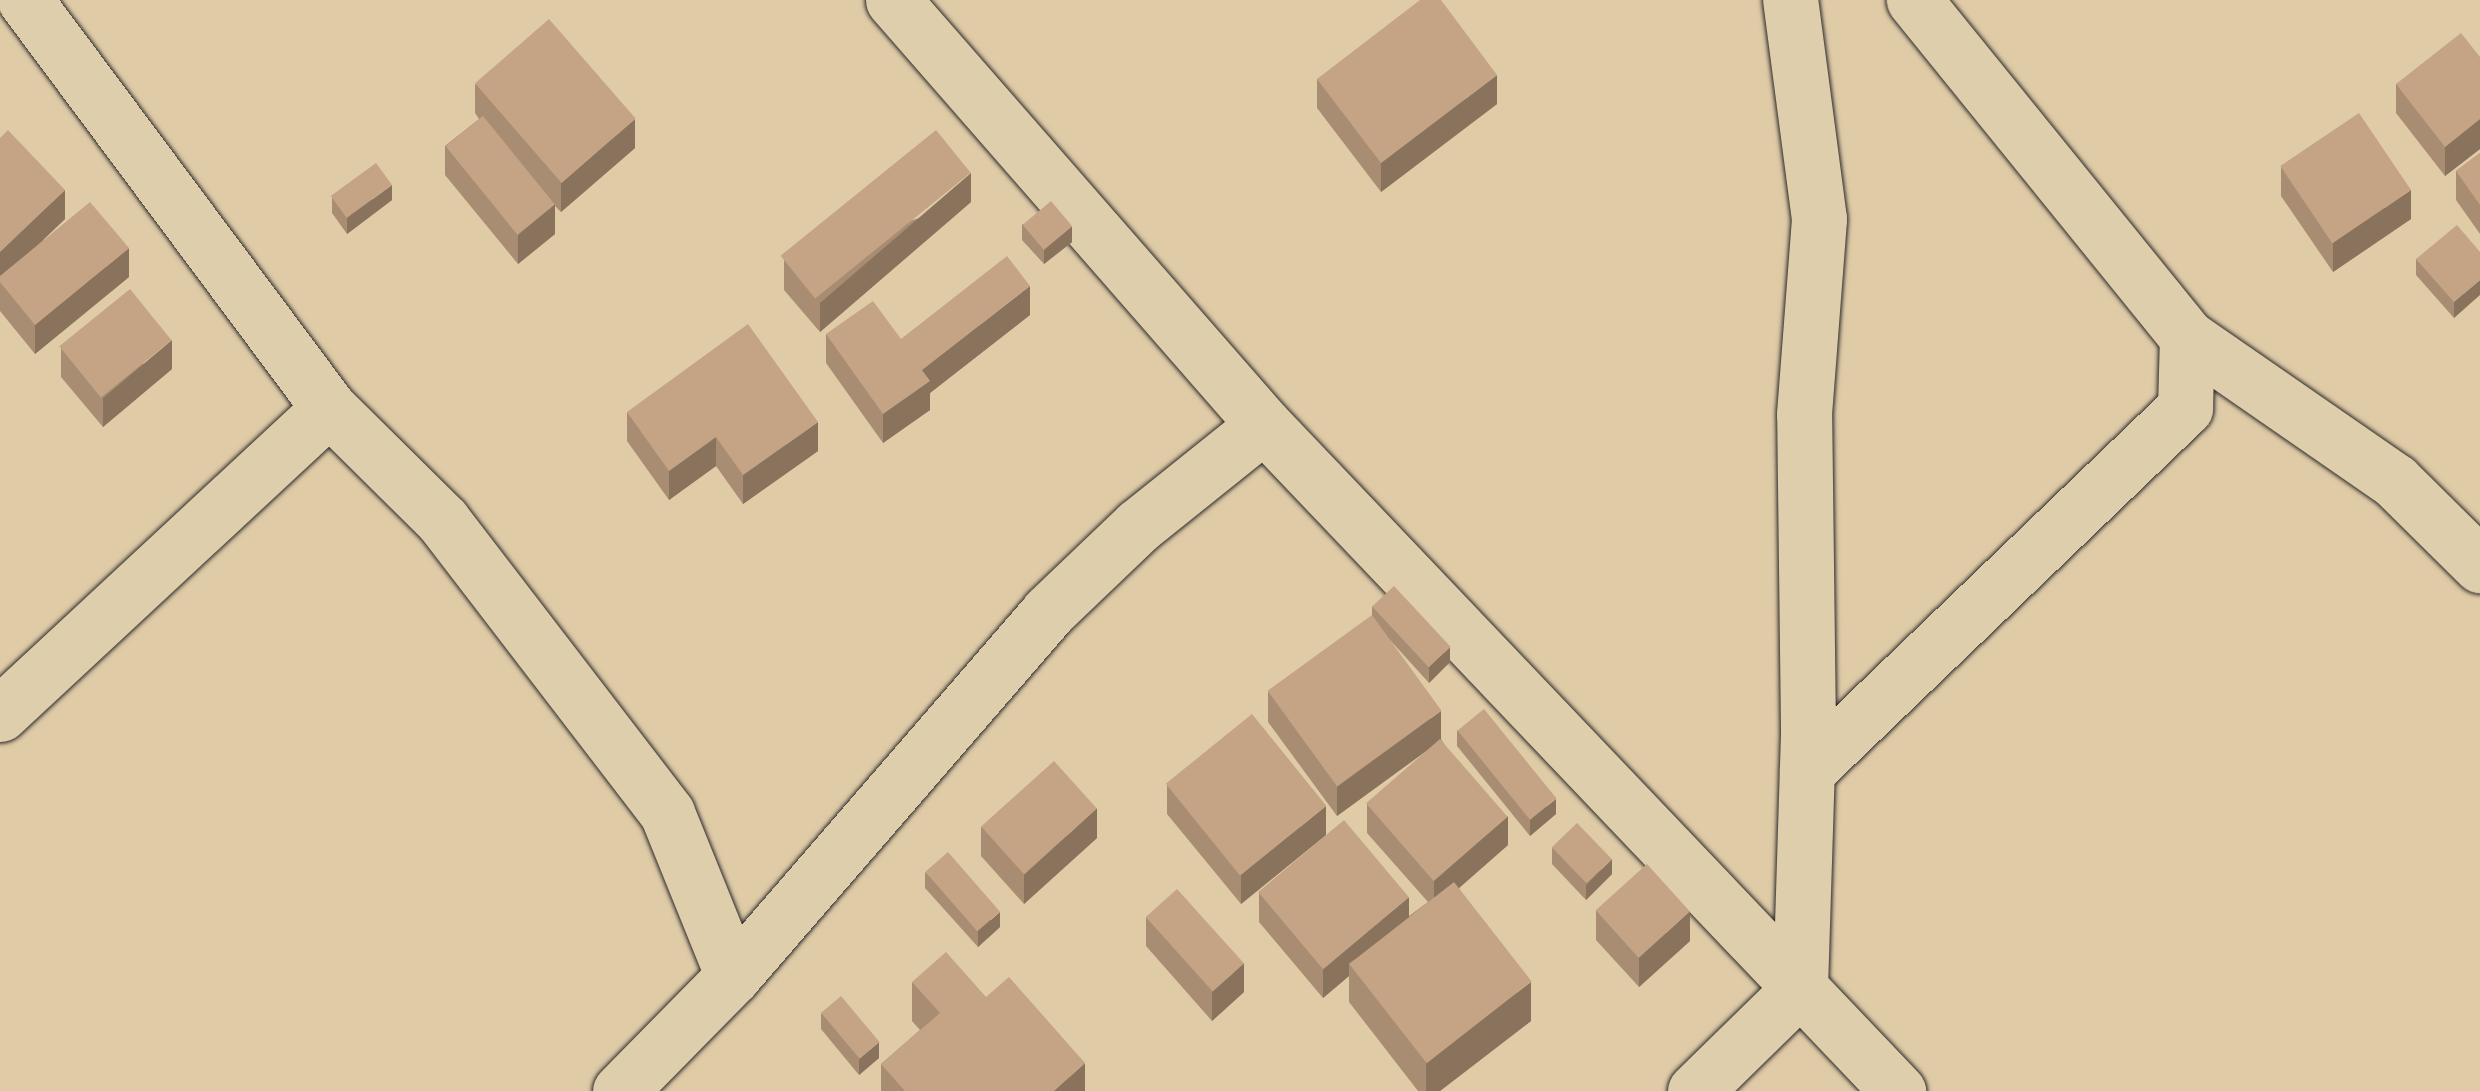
<!DOCTYPE html>
<style>
body{margin:0}
#map{position:relative;width:2480px;height:1091px;overflow:hidden;background:#e0cba7;font-family:Caveat,sans-serif}
div>[style]{position:absolute}
.roads{filter:drop-shadow(0 0 2px #2b2b2b) drop-shadow(0 0 2px #2b2b2b)}
.minor>*{height:55px;margin:-27.5px;padding:0 27.5px;transform-origin:27.5px;border-radius:27.5px;background:#dfceab}
.wall>*{inset:0;background:#a98d72}
.shaded-wall>*{inset:0;background:#89735c}
.building>*{inset:0;background:#c4a484;transform-origin:0 0}
span{translate:-50% -50%;white-space:nowrap;text-align:center;line-height:1.15;-webkit-text-stroke:8px #dfceab;paint-order:stroke}
</style>
<div id="map">
<div class="roads">
<div class="minor">
<div style="left:2187px;top:337px;width:253px;rotate:34.7deg"></div>
<div style="left:2395px;top:481px;width:120px;rotate:44.7deg"></div>
<div style="left:329px;top:408px;width:161px;rotate:44.7deg"></div>
<div style="left:443px;top:521px;width:368px;rotate:52.5deg"></div>
<div style="left:667px;top:813px;width:176px;rotate:68deg"></div>
<div style="left:1264px;top:425px;width:920px;rotate:46.41deg"></div>
<div style="left:0;top:714px;width:449px;rotate:-42.9deg"></div>
<div style="left:329px;top:408px;width:509px;rotate:-126.69deg"></div>
<div style="left:1807px;top:771px;width:524px;rotate:-43.84deg"></div>
<div style="left:2185px;top:408px;width:71px;rotate:-88.4deg"></div>
<div style="left:2187px;top:337px;width:434px;rotate:-129deg"></div>
<div style="left:620px;top:1091px;width:161px;rotate:-45.5deg"></div>
<div style="left:733px;top:976px;width:481px;rotate:-49.1deg"></div>
<div style="left:1048px;top:612px;width:124px;rotate:-43.7deg"></div>
<div style="left:1138px;top:526px;width:161px;rotate:-38.7deg"></div>
<div style="left:1264px;top:425px;width:564px;rotate:-131.12deg"></div>
<div style="left:1695px;top:1091px;width:147px;rotate:-44.4deg"></div>
<div style="left:1800px;top:988px;width:259px;rotate:-88.2deg"></div>
<div style="left:1808px;top:729px;width:315px;rotate:-90.7deg"></div>
<div style="left:1804px;top:414px;width:196px;rotate:-85.6deg"></div>
<div style="left:1819px;top:219px;width:221px;rotate:-97.5deg"></div>
</div>
</div>
<div class="wall">
<div style="clip-path:polygon(2480px 57px,2480px 149px,2445px 176px,2396px 113px,2396px 84px)"></div>
<div style="clip-path:polygon(1317px 79px,1497px 104px,1381px 192px,1317px 108px)"></div>
<div style="clip-path:polygon(475px 84px,635px 148px,561px 212px,555px 206px,555px 234px,518px 264px,445px 175px,445px 146px,479px 119px,475px 113px)"></div>
<div style="clip-path:polygon(0 138px,65px 219px,43px 240px,129px 277px,35px 354px,0 311px)"></div>
<div style="clip-path:polygon(2480px 153px,2480px 234px,2456px 200px,2456px 171px)"></div>
<div style="clip-path:polygon(2281px 167px,2411px 219px,2333px 272px,2281px 196px)"></div>
<div style="clip-path:polygon(332px 198px,392px 200px,347px 234px,332px 213px)"></div>
<div style="clip-path:polygon(971px 202px,820px 332px,784px 290px,784px 260px)"></div>
<div style="clip-path:polygon(1022px 224px,1072px 242px,1044px 264px,1022px 240px)"></div>
<div style="clip-path:polygon(2480px 252px,2454px 318px,2416px 275px,2416px 259px)"></div>
<div style="clip-path:polygon(1030px 315px,930px 393px,930px 410px,883px 443px,826px 363px,826px 334px,901px 339px)"></div>
<div style="clip-path:polygon(61px 348px,172px 369px,103px 427px,61px 377px)"></div>
<div style="clip-path:polygon(627px 412px,818px 451px,743px 504px,716px 466px,669px 500px,627px 441px)"></div>
<div style="clip-path:polygon(1372px 606px,1450px 662px,1429px 683px,1390px 640px,1441px 739px,1508px 845px,1459px 888px,1531px 1021px,1440px 1091px,1418px 1091px,1349px 1002px,1349px 976px,1323px 998px,1259px 922px,1259px 893px,1409px 916px,1428px 902px,1367px 833px,1367px 804px,1432px 747px,1337px 816px,1268px 722px,1268px 692px,1372px 616px)"></div>
<div style="clip-path:polygon(1457px 730px,1556px 814px,1530px 836px,1457px 746px)"></div>
<div style="clip-path:polygon(1167px 785px,1326px 835px,1241px 904px,1167px 814px)"></div>
<div style="clip-path:polygon(981px 827px,1097px 838px,1024px 904px,981px 856px)"></div>
<div style="clip-path:polygon(1552px 848px,1612px 874px,1586px 900px,1552px 864px)"></div>
<div style="clip-path:polygon(925px 872px,1000px 927px,978px 947px,925px 888px)"></div>
<div style="clip-path:polygon(1596px 910px,1690px 941px,1639px 987px,1596px 940px)"></div>
<div style="clip-path:polygon(1146px 917px,1244px 992px,1212px 1021px,1146px 946px)"></div>
<div style="clip-path:polygon(912px 982px,986px 997px,1085px 1091px,881px 1091px,881px 1064px,920px 1030px,912px 1021px)"></div>
<div style="clip-path:polygon(821px 1013px,879px 1058px,859px 1075px,821px 1029px)"></div>
</div>
<div class="shaded-wall">
<div style="clip-path:polygon(1497px 75px,1497px 104px,1381px 192px,1381px 163px)"></div>
<div style="clip-path:polygon(635px 119px,635px 148px,561px 212px,561px 183px)"></div>
<div style="clip-path:polygon(2480px 119px,2480px 149px,2445px 176px,2445px 147px)"></div>
<div style="clip-path:polygon(971px 173px,971px 202px,820px 332px,820px 303px)"></div>
<div style="clip-path:polygon(392px 185px,392px 200px,347px 234px,347px 218px)"></div>
<div style="clip-path:polygon(65px 190px,65px 219px,0 281px,0 252px)"></div>
<div style="clip-path:polygon(2411px 190px,2411px 219px,2333px 272px,2333px 243px)"></div>
<div style="clip-path:polygon(555px 204px,555px 234px,518px 264px,518px 235px)"></div>
<div style="clip-path:polygon(1072px 226px,1072px 242px,1044px 264px,1044px 249px)"></div>
<div style="clip-path:polygon(129px 248px,129px 277px,35px 354px,35px 325px)"></div>
<div style="clip-path:polygon(2480px 280px,2480px 295px,2454px 318px,2454px 302px)"></div>
<div style="clip-path:polygon(1030px 286px,1030px 315px,930px 393px,930px 410px,883px 443px,883px 414px,922px 370px)"></div>
<div style="clip-path:polygon(172px 340px,172px 369px,103px 427px,103px 398px)"></div>
<div style="clip-path:polygon(818px 422px,818px 451px,743px 504px,743px 475px)"></div>
<div style="clip-path:polygon(716px 437px,716px 466px,669px 500px,669px 471px)"></div>
<div style="clip-path:polygon(1450px 647px,1450px 662px,1429px 683px,1429px 667px)"></div>
<div style="clip-path:polygon(1441px 711px,1441px 740px,1337px 816px,1337px 787px)"></div>
<div style="clip-path:polygon(1556px 799px,1556px 814px,1530px 836px,1530px 820px)"></div>
<div style="clip-path:polygon(1326px 806px,1326px 835px,1241px 904px,1241px 875px)"></div>
<div style="clip-path:polygon(1097px 808px,1097px 838px,1024px 904px,1024px 875px)"></div>
<div style="clip-path:polygon(1508px 816px,1508px 845px,1434px 910px,1434px 881px)"></div>
<div style="clip-path:polygon(1612px 859px,1612px 874px,1586px 900px,1586px 885px)"></div>
<div style="clip-path:polygon(1409px 897px,1409px 926px,1349px 963px,1349px 976px,1323px 998px,1323px 969px)"></div>
<div style="clip-path:polygon(1690px 911px,1690px 941px,1639px 987px,1639px 958px)"></div>
<div style="clip-path:polygon(1000px 912px,1000px 927px,978px 947px,978px 931px)"></div>
<div style="clip-path:polygon(1244px 963px,1244px 992px,1212px 1021px,1212px 992px)"></div>
<div style="clip-path:polygon(1531px 982px,1531px 1021px,1440px 1091px,1426px 1091px,1426px 1062px)"></div>
<div style="clip-path:polygon(879px 1042px,879px 1058px,859px 1075px,859px 1059px)"></div>
<div style="clip-path:polygon(1085px 1063px,1085px 1091px,1054px 1091px)"></div>
</div>
<div class="building">
<div style="clip-path:polygon(1420px 0,1441px 0,1497px 75px,1381px 163px,1317px 79px)"></div>
<div style="left:549px;top:19px;width:132px;height:98px;rotate:49deg"></div>
<div style="clip-path:polygon(2461px 33px,2480px 57px,2480px 119px,2445px 147px,2396px 84px)"></div>
<div style="left:2359px;top:113px;width:93px;height:95px;rotate:56deg"></div>
<div style="left:483px;top:116px;width:114px;height:48px;rotate:51deg"></div>
<div style="clip-path:polygon(8px 130px,65px 190px,0 252px,0 138px)"></div>
<div style="left:936px;top:130px;width:55px;height:200px;rotate:51deg"></div>
<div style="clip-path:polygon(2480px 153px,2480px 205px,2456px 171px)"></div>
<div style="left:376px;top:163px;width:27px;height:56px;rotate:54deg"></div>
<div style="left:1051px;top:201px;width:33px;height:37px;rotate:50deg"></div>
<div style="clip-path:polygon(90px 202px,129px 248px,35px 325px,0 282px,0 276px)"></div>
<div style="clip-path:polygon(2457px 225px,2480px 252px,2480px 280px,2454px 302px,2416px 259px)"></div>
<div style="clip-path:polygon(1007px 256px,1030px 286px,922px 370px,930px 381px,883px 414px,826px 334px,873px 301px,901px 339px)"></div>
<div style="left:130px;top:289px;width:66px;height:91px;rotate:51deg"></div>
<div style="clip-path:polygon(748px 324px,818px 422px,743px 475px,716px 437px,669px 471px,627px 412px)"></div>
<div style="left:1394px;top:586px;width:83px;height:30px;rotate:47deg"></div>
<div style="left:1372px;top:615px;width:118px;height:129px;rotate:54deg"></div>
<div style="left:1484px;top:709px;width:115px;height:34px;rotate:51deg"></div>
<div style="left:1252px;top:714px;width:118px;height:111px;rotate:51deg"></div>
<div style="left:1440px;top:739px;width:103px;height:98px;rotate:49deg"></div>
<div style="left:1054px;top:761px;width:64px;height:98px;rotate:48deg"></div>
<div style="left:1344px;top:820px;width:101px;height:112px;rotate:50deg"></div>
<div style="left:1577px;top:823px;width:50px;height:35px;rotate:46deg"></div>
<div style="left:948px;top:852px;width:79px;height:30px;rotate:49deg"></div>
<div style="left:1647px;top:864px;width:64px;height:69px;rotate:48deg"></div>
<div style="left:1454px;top:882px;width:126px;height:133px;rotate:52deg"></div>
<div style="left:1177px;top:889px;width:100px;height:42px;rotate:48deg"></div>
<div style="clip-path:polygon(946px 952px,986px 997px,1009px 977px,1085px 1063px,1054px 1091px,905px 1091px,881px 1064px,940px 1013px,912px 982px)"></div>
<div style="left:841px;top:996px;width:60px;height:26px;rotate:50deg"></div>
</div>
</div>
